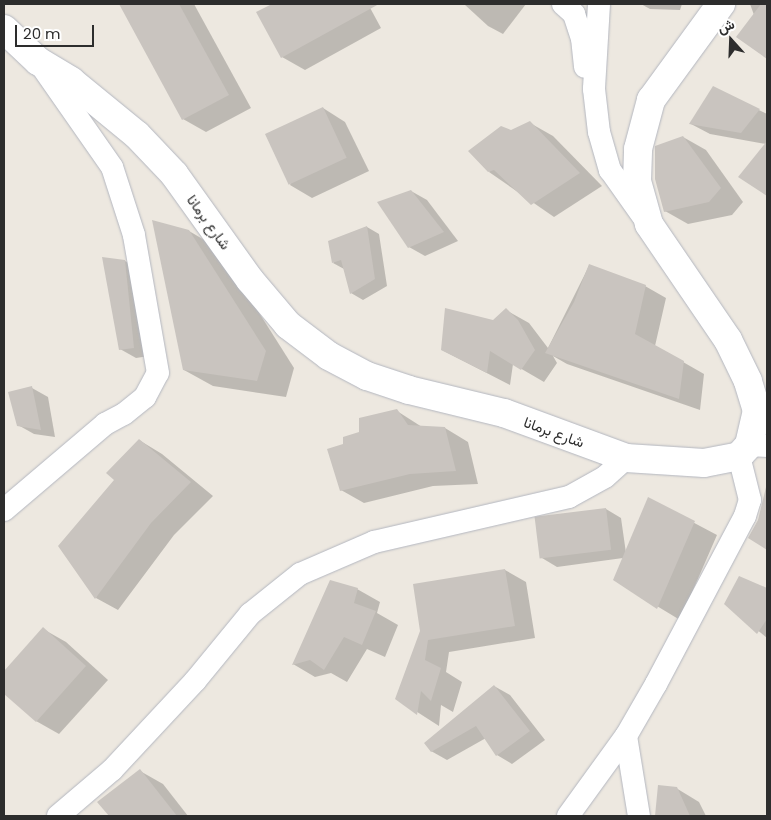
<!DOCTYPE html>
<meta charset="utf-8">
<style>
body{margin:0}
#map{position:relative;width:771px;height:820px;overflow:hidden;background:#ede8e0;font-family:Poppins,Vazirmatn,sans-serif}
div>[style]{position:absolute}
.shadow>*{inset:0;background:#0003}
.building>*{inset:0;background:#c9c4bf;transform-origin:0 0}
.roads{filter:drop-shadow(0 0 1px #b3b6bf) drop-shadow(0 0 1px #b3b6bf)}
.minor>*{height:22px;margin:-11px;padding:0 11px;transform-origin:11px;border-radius:11px;background:#fff}
.tertiary>*{height:28px;margin:-14px;padding:0 14px;transform-origin:14px;border-radius:14px;background:#fff}
span{translate:-50% -50%;white-space:nowrap;text-align:center;line-height:1.15;-webkit-text-stroke:4px #fff;paint-order:stroke}
.street-label{font-size:15px;color:#2d2d2d}
.frame{position:absolute;inset:0;border:5px solid #2d2d2d;pointer-events:none}
.north{position:absolute;left:706px;top:15px;width:50px;height:50px;-webkit-text-stroke:4px #fff;paint-order:stroke;rotate:340deg;font-size:14px;font-weight:700;line-height:20px;text-align:center;color:#2d2d2d}
.north::after{content:'';display:block;margin:auto;width:18px;height:22px;background:#2d2d2d;clip-path:polygon(50% 0,100% 100%,50% 72%,0 100%)}
.scale{position:absolute;left:15px;top:25px;width:79px;height:22px;box-sizing:border-box;border:2px solid #2d2d2d;border-top:0;padding-left:6px;font-size:15px;line-height:18px;white-space:nowrap;color:#2d2d2d;-webkit-text-stroke:4px #fff;paint-order:stroke}
</style>
<div id="map">
<div class="shadow">
<div style="clip-path:polygon(132px 4px,194px 4px,251px 108px,206px 132px,183px 119px,123px 9px)"></div>
<div style="clip-path:polygon(274px 4px,368px 4px,381px 28px,305px 70px,282px 57px,258px 13px)"></div>
<div style="clip-path:polygon(464px 4px,526px 4px,503px 34px,488px 26px)"></div>
<div style="clip-path:polygon(641px 4px,682px 4px,680px 10px,650px 9px)"></div>
<div style="clip-path:polygon(750px 4px,767px 4px,767px 58px,737px 37px,754px 15px)"></div>
<div style="clip-path:polygon(713px 88px,767px 114px,767px 195px,740px 177px,766px 144px,710px 134px,691px 124px)"></div>
<div style="clip-path:polygon(323px 108px,345px 122px,369px 171px,312px 198px,290px 185px)"></div>
<div style="clip-path:polygon(530px 123px,553px 136px,602px 186px,554px 217px,489px 172px,511px 131px)"></div>
<div style="clip-path:polygon(683px 137px,706px 150px,743px 202px,732px 215px,688px 224px,665px 211px)"></div>
<div style="clip-path:polygon(411px 191px,427px 200px,458px 241px,425px 256px,409px 247px)"></div>
<div style="clip-path:polygon(367px 227px,379px 234px,387px 286px,363px 300px,351px 293px,344px 269px,333px 263px)"></div>
<div style="clip-path:polygon(189px 231px,218px 248px,294px 368px,286px 397px,213px 386px,184px 370px)"></div>
<div style="clip-path:polygon(125px 261px,140px 270px,149px 356px,136px 358px,120px 349px)"></div>
<div style="clip-path:polygon(589px 266px,645px 286px,666px 298px,655px 346px,704px 374px,700px 410px,567px 364px,553px 356px,557px 363px,544px 382px,513px 364px,510px 385px,442px 350px,494px 322px,506px 310px,529px 323px,548px 348px)"></div>
<div style="clip-path:polygon(32px 388px,48px 397px,55px 437px,34px 434px,18px 425px)"></div>
<div style="clip-path:polygon(397px 411px,422px 427px,445px 428px,468px 442px,478px 484px,433px 486px,364px 503px,341px 490px,344px 445px)"></div>
<div style="clip-path:polygon(139px 440px,162px 454px,213px 496px,174px 535px,118px 610px,96px 598px,115px 480px)"></div>
<div style="clip-path:polygon(767px 489px,767px 548px,750px 537px,759px 520px)"></div>
<div style="clip-path:polygon(649px 499px,717px 535px,680px 620px,614px 580px,623px 558px,557px 567px,542px 558px,606px 509px,621px 518px,626px 553px)"></div>
<div style="clip-path:polygon(505px 570px,526px 582px,535px 638px,449px 652px,446px 672px,462px 682px,453px 712px,441px 705px,439px 726px,397px 699px,422px 631px,414px 585px)"></div>
<div style="clip-path:polygon(739px 578px,767px 590px,767px 638px,726px 604px)"></div>
<div style="clip-path:polygon(357px 589px,380px 602px,377px 613px,398px 625px,385px 657px,367px 649px,347px 682px,331px 673px,315px 677px,293px 664px)"></div>
<div style="clip-path:polygon(43px 629px,66px 642px,108px 680px,59px 734px,36px 721px,4px 692px,4px 672px)"></div>
<div style="clip-path:polygon(494px 686px,510px 695px,545px 740px,512px 764px,497px 755px,486px 738px,447px 760px,431px 751px)"></div>
<div style="clip-path:polygon(140px 771px,163px 784px,188px 816px,111px 816px,98px 802px)"></div>
<div style="clip-path:polygon(660px 786px,676px 788px,699px 802px,706px 816px,656px 816px)"></div>
</div>
<div class="building">
<div style="clip-path:polygon(119px 4px,179px 4px,229px 95px,182px 120px)"></div>
<div style="clip-path:polygon(272px 4px,379px 4px,281px 58px,256px 12px)"></div>
<div style="clip-path:polygon(761px 4px,767px 4px,767px 59px,736px 37px)"></div>
<div style="clip-path:polygon(713px 86px,760px 109px,741px 133px,689px 124px)"></div>
<div style="left:323px;top:107px;width:56px;height:64px;rotate:65deg"></div>
<div style="clip-path:polygon(530px 121px,580px 173px,531px 205px,494px 170px,488px 172px,468px 151px,501px 126px,511px 130px)"></div>
<div style="clip-path:polygon(683px 136px,721px 188px,709px 202px,664px 212px,655px 179px,655px 146px)"></div>
<div style="clip-path:polygon(767px 141px,767px 196px,738px 177px)"></div>
<div style="clip-path:polygon(411px 190px,444px 232px,408px 248px,377px 202px)"></div>
<div style="clip-path:polygon(152px 220px,189px 230px,266px 351px,257px 381px,183px 370px)"></div>
<div style="clip-path:polygon(367px 226px,375px 279px,350px 294px,341px 260px,332px 263px,328px 241px)"></div>
<div style="clip-path:polygon(102px 257px,125px 260px,134px 348px,119px 350px)"></div>
<div style="clip-path:polygon(589px 264px,646px 285px,635px 334px,684px 361px,679px 399px,545px 353px,574px 302px)"></div>
<div style="clip-path:polygon(445px 308px,493px 320px,506px 308px,518px 320px,535px 350px,521px 370px,490px 351px,487px 373px,441px 350px)"></div>
<div style="clip-path:polygon(32px 386px,41px 430px,17px 426px,8px 392px)"></div>
<div style="clip-path:polygon(397px 409px,408px 425px,445px 427px,456px 471px,410px 474px,340px 491px,327px 449px,343px 444px,343px 437px,359px 432px,359px 418px)"></div>
<div style="clip-path:polygon(139px 439px,191px 482px,151px 523px,95px 599px,58px 546px,114px 480px,106px 473px)"></div>
<div style="clip-path:polygon(767px 483px,767px 550px,748px 538px,758px 520px)"></div>
<div style="clip-path:polygon(648px 497px,695px 521px,657px 609px,613px 580px)"></div>
<div style="left:606px;top:508px;width:42px;height:72px;rotate:83deg"></div>
<div style="clip-path:polygon(505px 569px,515px 626px,428px 640px,425px 660px,441px 668px,431px 701px,421px 691px,417px 715px,395px 699px,420px 631px,413px 584px)"></div>
<div style="clip-path:polygon(739px 576px,767px 588px,767px 619px,757px 634px,724px 604px)"></div>
<div style="clip-path:polygon(330px 580px,358px 588px,354px 603px,376px 611px,362px 645px,344px 637px,324px 670px,310px 660px,292px 665px)"></div>
<div style="clip-path:polygon(43px 627px,86px 666px,36px 722px,4px 694px,4px 671px)"></div>
<div style="clip-path:polygon(494px 685px,530px 731px,496px 756px,476px 726px,431px 752px,424px 743px)"></div>
<div style="clip-path:polygon(140px 769px,177px 816px,109px 816px,97px 802px)"></div>
<div style="clip-path:polygon(658px 785px,677px 787px,690px 816px,655px 816px)"></div>
</div>
<div class="roads">
<div class="minor">
<div style="left:563px;top:4px;width:15px;rotate:42deg"></div>
<div style="left:574px;top:14px;width:25px;rotate:72deg"></div>
<div style="left:582px;top:38px;width:29px;rotate:84deg"></div>
<div style="left:599px;top:4px;width:85px;rotate:93.4deg"></div>
<div style="left:594px;top:89px;width:43px;rotate:83.4deg"></div>
<div style="left:599px;top:132px;width:40px;rotate:74deg"></div>
<div style="left:610px;top:170px;width:55px;rotate:54.6deg"></div>
<div style="left:749px;top:445px;width:18px;rotate:3deg"></div>
<div style="left:4px;top:510px;width:133px;rotate:-40.4deg"></div>
<div style="left:105px;top:424px;width:21px;rotate:-28deg"></div>
<div style="left:124px;top:414px;width:27px;rotate:-39deg"></div>
<div style="left:145px;top:397px;width:27px;rotate:-62deg"></div>
<div style="left:158px;top:373px;width:140px;rotate:-99.9deg"></div>
<div style="left:134px;top:235px;width:71px;rotate:-107.9deg"></div>
<div style="left:112px;top:167px;width:129px;rotate:-124.9deg"></div>
<div style="left:626px;top:736px;width:81px;rotate:80.8deg"></div>
<div style="left:58px;top:816px;width:71px;rotate:-40.4deg"></div>
<div style="left:112px;top:770px;width:122px;rotate:-47deg"></div>
<div style="left:195px;top:681px;width:87px;rotate:-50.6deg"></div>
<div style="left:250px;top:614px;width:64px;rotate:-38.7deg"></div>
<div style="left:300px;top:574px;width:81px;rotate:-23.4deg"></div>
<div style="left:374px;top:542px;width:200px;rotate:-13deg"></div>
<div style="left:569px;top:497px;width:41px;rotate:-29.1deg"></div>
<div style="left:605px;top:477px;width:28px;rotate:-42deg"></div>
<div style="left:568px;top:816px;width:99px;rotate:-54.1deg"></div>
<div style="left:626px;top:736px;width:60px;rotate:-60deg"></div>
<div style="left:656px;top:684px;width:190px;rotate:-62.1deg"></div>
<div style="left:745px;top:516px;width:17px;rotate:-73deg"></div>
<div style="left:750px;top:500px;width:45px;rotate:-104deg"></div>
</div>
<div class="tertiary">
<div style="left:4px;top:29px;width:47px;rotate:43.3deg"></div>
<div style="left:38px;top:61px;width:39px;rotate:31deg"></div>
<div style="left:71px;top:81px;width:85px;rotate:39.3deg"></div>
<div style="left:137px;top:135px;width:54px;rotate:46.5deg"></div>
<div style="left:174px;top:174px;width:130px;rotate:54.4deg"></div>
<div style="left:250px;top:280px;width:59px;rotate:49.8deg"></div>
<div style="left:288px;top:325px;width:51px;rotate:37.1deg"></div>
<div style="left:329px;top:356px;width:43px;rotate:27.8deg"></div>
<div style="left:367px;top:376px;width:44px;rotate:18.4deg"></div>
<div style="left:409px;top:390px;width:98px;rotate:13.6deg"></div>
<div style="left:504px;top:413px;width:130px;rotate:20.2deg"></div>
<div style="left:626px;top:458px;width:78px;rotate:3.7deg"></div>
<div style="left:704px;top:463px;width:36px;rotate:-11deg"></div>
<div style="left:739px;top:456px;width:15px;rotate:-48deg"></div>
<div style="left:749px;top:445px;width:35px;rotate:-77deg"></div>
<div style="left:757px;top:411px;width:31px;rotate:-107deg"></div>
<div style="left:748px;top:381px;width:46px;rotate:-116deg"></div>
<div style="left:728px;top:340px;width:140px;rotate:-124.3deg"></div>
<div style="left:649px;top:224px;width:45px;rotate:-105.6deg"></div>
<div style="left:637px;top:181px;width:32px;rotate:-88deg"></div>
<div style="left:638px;top:149px;width:51px;rotate:-75.1deg"></div>
<div style="left:651px;top:100px;width:119px;rotate:-53.9deg"></div>
</div>
</div>
<div class="street-label">
<span style="left:209px;top:222px;rotate:54deg">شارع برمانا</span>
<span style="left:554px;top:432px;rotate:20deg">شارع برمانا</span>
</div>
<div class="frame"></div>
<div class="north">ش</div>
<div class="scale">20 m</div>
</div>
